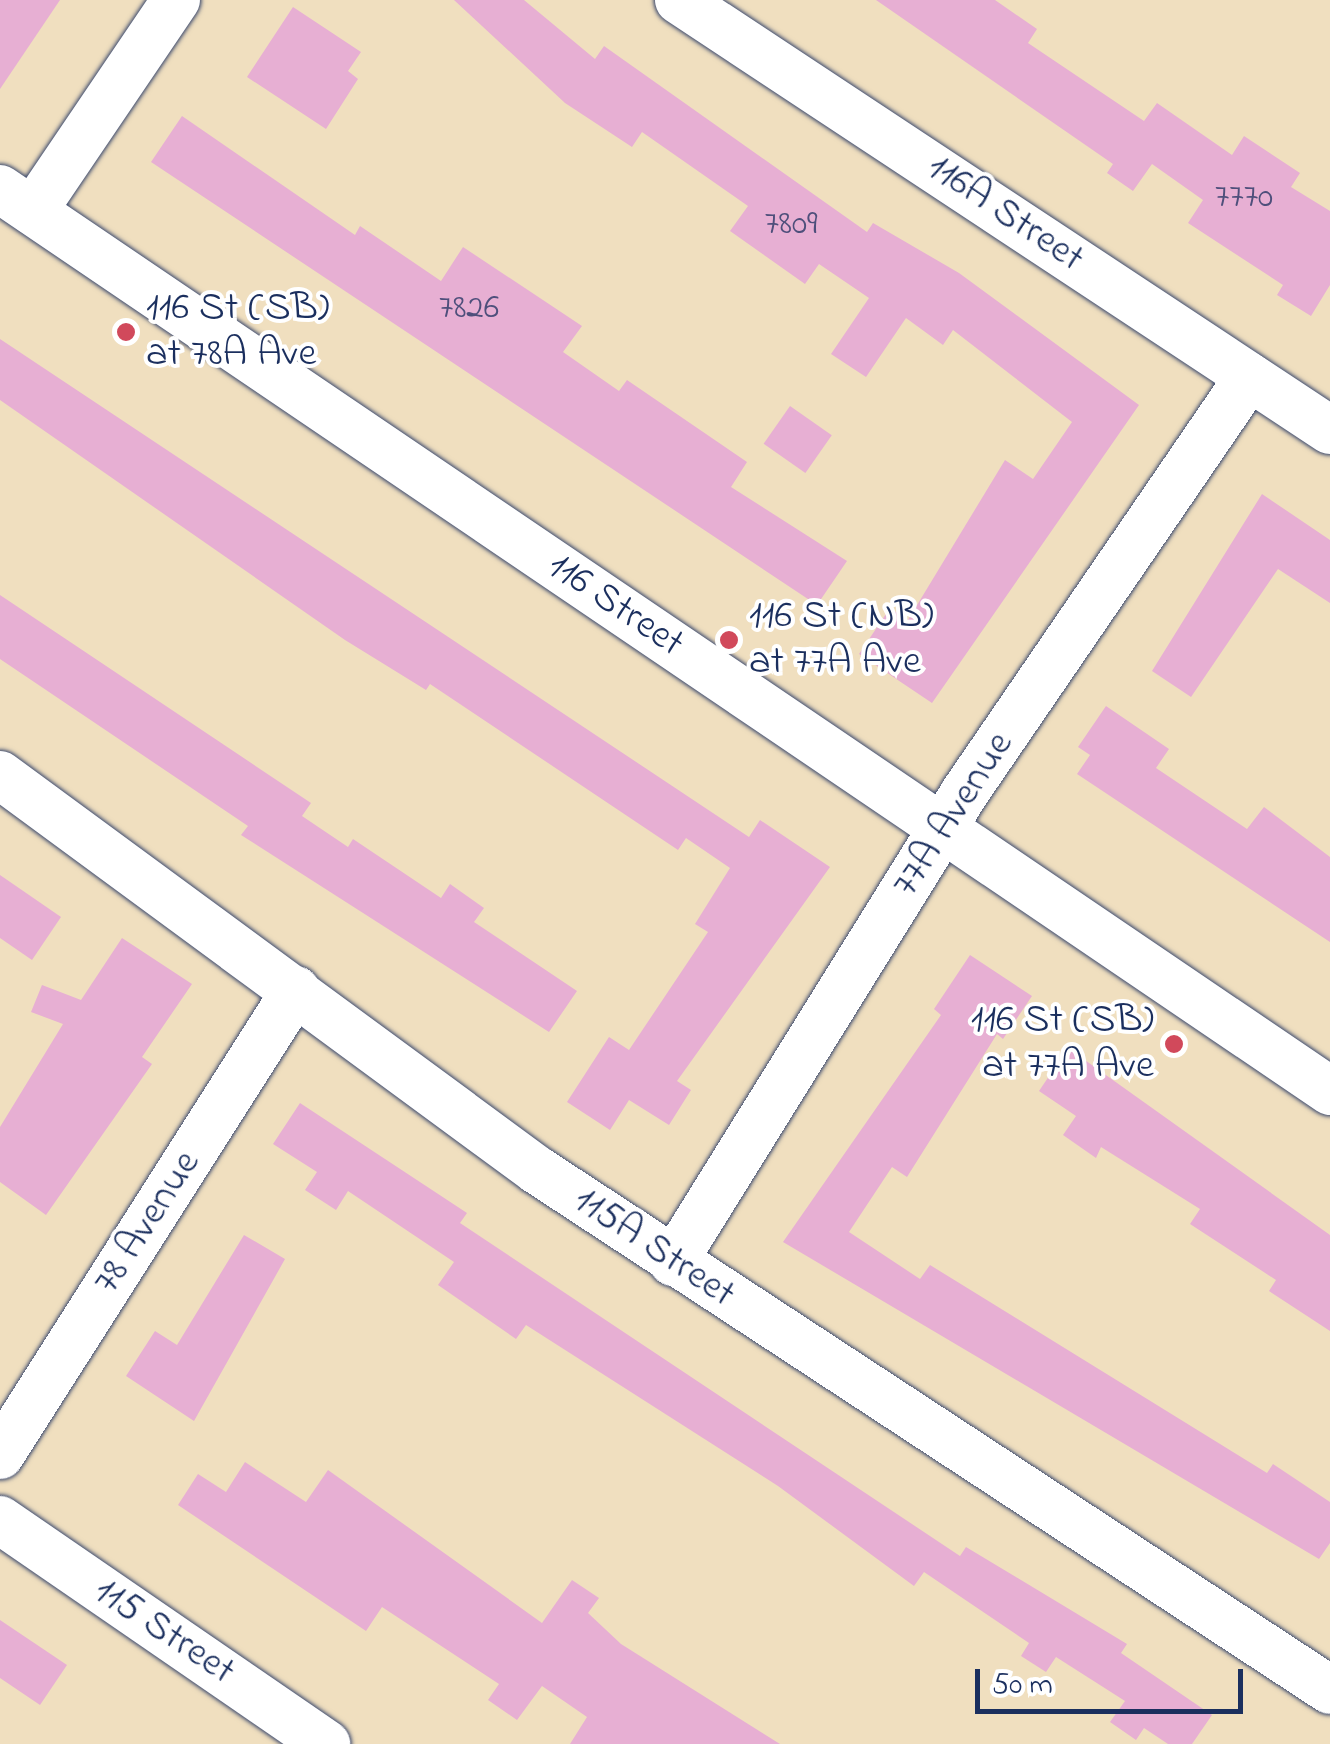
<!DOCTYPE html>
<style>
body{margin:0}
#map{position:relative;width:1330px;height:1744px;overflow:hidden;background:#f0dfbf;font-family:"Indie Flower",sans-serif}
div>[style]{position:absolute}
.building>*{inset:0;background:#e7afd3;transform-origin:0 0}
.roads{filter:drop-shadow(0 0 2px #3b496d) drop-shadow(0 0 2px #3b496d)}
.minor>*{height:48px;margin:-24px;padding:0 24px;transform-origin:24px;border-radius:24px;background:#fff}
.dots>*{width:28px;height:28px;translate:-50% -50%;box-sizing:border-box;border:5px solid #fff;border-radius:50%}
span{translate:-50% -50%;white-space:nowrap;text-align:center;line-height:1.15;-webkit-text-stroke:8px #fff;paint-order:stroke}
.number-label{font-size:35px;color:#4e4f7b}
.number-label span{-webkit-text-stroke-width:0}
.street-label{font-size:40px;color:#1b2f5e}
.poi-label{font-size:40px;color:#1b2f5e}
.left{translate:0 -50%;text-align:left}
.right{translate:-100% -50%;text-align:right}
.scale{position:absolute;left:975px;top:1669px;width:268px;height:45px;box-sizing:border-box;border:5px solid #1b2f5e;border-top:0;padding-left:12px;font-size:30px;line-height:35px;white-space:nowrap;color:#1b2f5e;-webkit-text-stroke:8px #fff;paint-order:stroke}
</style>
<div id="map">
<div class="building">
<div style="clip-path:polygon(0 0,60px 0,0 89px)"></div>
<div style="clip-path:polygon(454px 0,524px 0,595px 59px,604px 46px,867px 232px,873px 223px,959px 273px,1139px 405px,932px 703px,859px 654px,890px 608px,908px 620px,1005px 460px,1033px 479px,1072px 422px,953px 330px,943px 345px,906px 318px,866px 377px,831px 354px,869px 298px,819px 264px,805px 284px,730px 231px,748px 206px,642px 132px,632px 147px,565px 103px)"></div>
<div style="clip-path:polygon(876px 0,995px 0,1037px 29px,1028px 43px,1144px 121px,1157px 103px,1232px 155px,1244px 136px,1300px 173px,1291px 187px,1330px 211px,1330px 285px,1311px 316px,1277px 295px,1283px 285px,1188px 223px,1203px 200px,1152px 164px,1133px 191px,1107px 173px,1113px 164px)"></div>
<div style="clip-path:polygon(293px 7px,361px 52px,348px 71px,358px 79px,326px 129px,247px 77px)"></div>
<div style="clip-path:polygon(182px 116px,355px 235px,360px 226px,441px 281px,463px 247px,582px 326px,563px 352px,619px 391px,627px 380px,747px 462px,731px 487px,847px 561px,817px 605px,151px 162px)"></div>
<div style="clip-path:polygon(0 339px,749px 837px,760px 820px,830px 867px,677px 1081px,691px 1090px,669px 1125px,629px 1100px,610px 1130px,567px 1102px,609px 1037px,629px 1050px,708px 932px,695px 924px,730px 868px,686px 838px,678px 850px,430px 684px,426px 690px,345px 640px,0 400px)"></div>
<div style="left:790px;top:406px;width:51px;height:46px;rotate:35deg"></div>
<div style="clip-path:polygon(1262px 494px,1330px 540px,1330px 603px,1278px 569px,1191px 697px,1152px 671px)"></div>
<div style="clip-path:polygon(0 595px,311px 803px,302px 816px,348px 847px,353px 839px,441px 898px,450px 884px,484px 908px,474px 922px,577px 991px,549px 1032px,241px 835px,248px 826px,0 659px)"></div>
<div style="clip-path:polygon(1106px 706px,1169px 749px,1156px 768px,1247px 829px,1264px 807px,1330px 857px,1330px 942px,1077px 774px,1090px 755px,1078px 747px)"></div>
<div style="clip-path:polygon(0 875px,61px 917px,32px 960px,0 938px)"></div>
<div style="clip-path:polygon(122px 938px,192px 984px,142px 1057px,152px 1064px,46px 1215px,0 1182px,0 1127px,63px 1024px,31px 1012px,42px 985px,81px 1000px)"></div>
<div style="clip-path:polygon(970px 955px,1032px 996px,1003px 1039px,997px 1034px,907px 1177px,892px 1167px,849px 1232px,920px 1279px,930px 1265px,1267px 1473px,1273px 1464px,1330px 1502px,1330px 1543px,1319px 1559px,783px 1242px,941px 1015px,934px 1009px)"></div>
<div style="clip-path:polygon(1068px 1048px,1330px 1235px,1330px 1331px,1269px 1291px,1276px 1280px,1190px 1224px,1200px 1209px,1101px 1147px,1096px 1158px,1063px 1135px,1076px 1116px,1039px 1091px)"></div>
<div style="clip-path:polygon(300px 1103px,467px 1213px,460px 1223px,960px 1556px,966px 1547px,1127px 1644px,1121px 1653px,1212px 1715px,1192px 1744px,1168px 1744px,1144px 1728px,1136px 1740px,1110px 1722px,1125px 1701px,1056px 1657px,1046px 1672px,1021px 1656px,1029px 1643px,924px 1572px,914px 1586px,778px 1486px,526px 1325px,516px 1339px,438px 1285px,454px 1262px,348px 1191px,336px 1210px,305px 1190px,317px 1172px,273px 1144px)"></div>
<div style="clip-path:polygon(244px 1235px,285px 1259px,194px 1421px,126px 1376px,155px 1331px,177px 1345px)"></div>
<div style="clip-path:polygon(245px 1462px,306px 1502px,328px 1470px,542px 1623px,572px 1580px,599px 1598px,588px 1613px,621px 1644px,780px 1744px,570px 1744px,587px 1717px,542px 1686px,517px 1720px,488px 1700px,499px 1684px,382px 1607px,366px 1631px,178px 1505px,198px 1474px,226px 1492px)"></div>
<div style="clip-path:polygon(0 1620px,67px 1665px,40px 1705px,0 1678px)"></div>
</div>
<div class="roads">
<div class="minor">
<div style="left:679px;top:0;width:780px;rotate:33.45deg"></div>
<div style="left:0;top:189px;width:1607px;rotate:34.14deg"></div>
<div style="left:33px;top:211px;width:255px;rotate:-55.9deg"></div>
<div style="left:0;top:775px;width:667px;rotate:36.34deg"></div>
<div style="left:537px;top:1170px;width:948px;rotate:33.25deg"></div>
<div style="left:673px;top:1262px;width:553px;rotate:-58.15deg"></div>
<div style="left:965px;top:792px;width:503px;rotate:-55.61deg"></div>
<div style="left:0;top:1455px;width:551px;rotate:-57.52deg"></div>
<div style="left:0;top:1520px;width:396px;rotate:34.5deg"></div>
</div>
</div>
<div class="dots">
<div style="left:126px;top:332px;background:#d1495b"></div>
<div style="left:729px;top:640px;background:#d1495b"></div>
<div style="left:1174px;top:1044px;background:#d1495b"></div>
</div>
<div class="number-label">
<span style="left:1244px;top:198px">7770</span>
<span style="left:791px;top:225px">7809</span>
<span style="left:469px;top:309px">7826</span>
</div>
<div class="street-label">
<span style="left:1005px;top:214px;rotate:34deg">116A Street</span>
<span style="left:615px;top:606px;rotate:34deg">116 Street</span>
<span style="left:954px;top:815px;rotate:-57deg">77A Avenue</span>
<span style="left:148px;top:1223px;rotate:-57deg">78 Avenue</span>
<span style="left:654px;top:1248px;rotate:34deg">115A Street</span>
<span style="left:164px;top:1632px;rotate:34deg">115 Street</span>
</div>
<div class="poi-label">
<span class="left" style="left:146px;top:332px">116 St (SB)<br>at 78A Ave</span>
<span class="left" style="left:749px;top:640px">116 St (NB)<br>at 77A Ave</span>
<span class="right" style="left:1154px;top:1044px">116 St (SB)<br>at 77A Ave</span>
</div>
<div class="scale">50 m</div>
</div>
